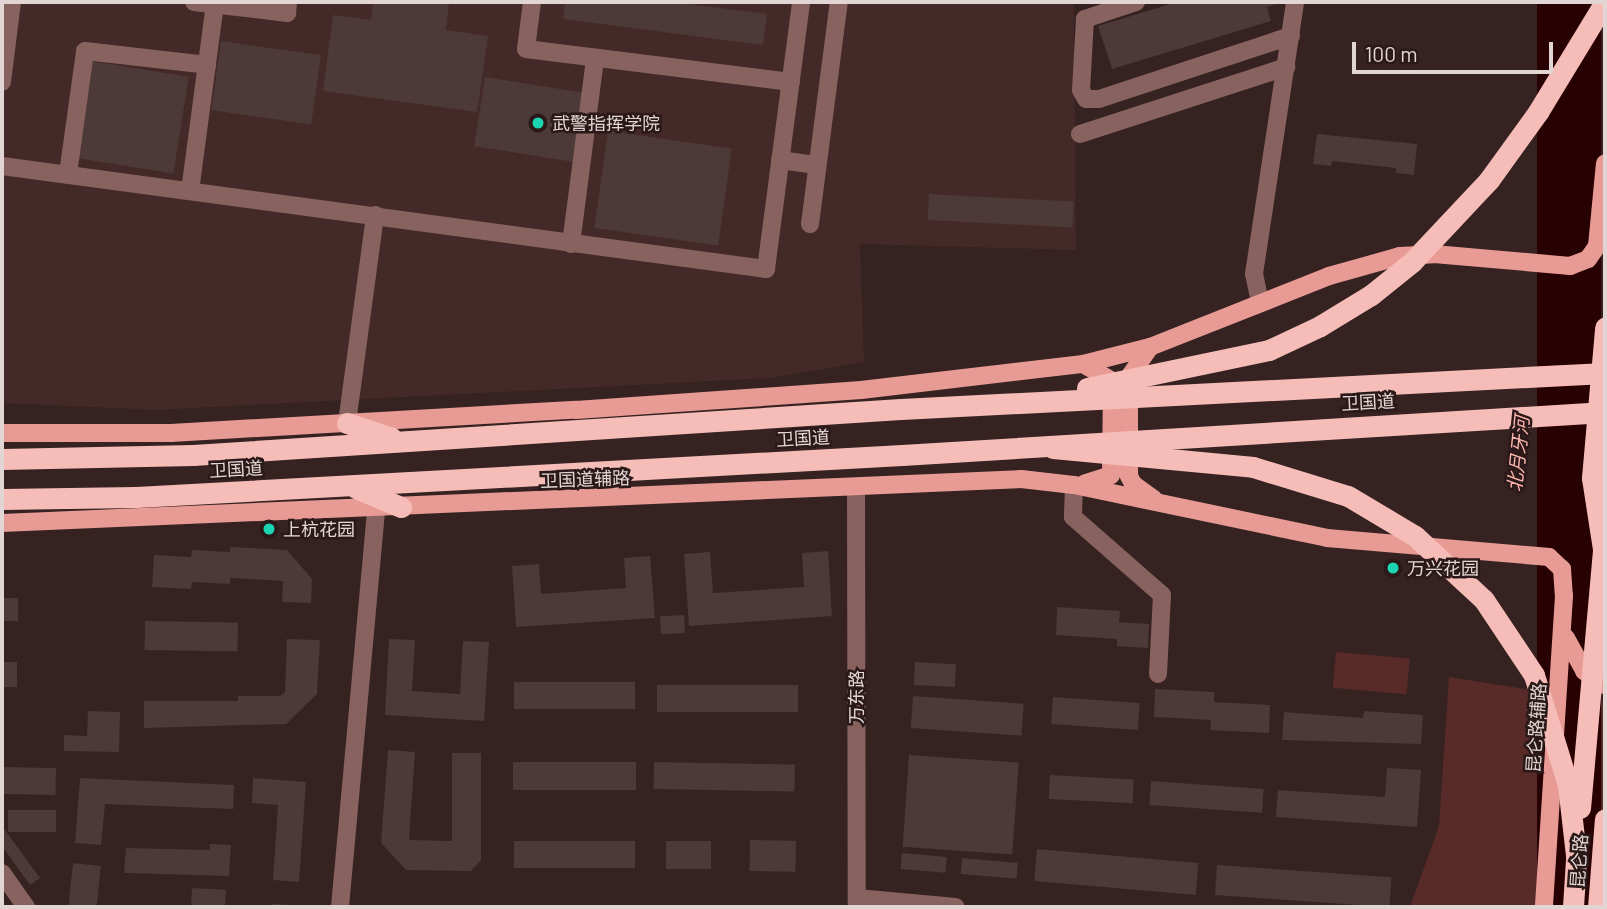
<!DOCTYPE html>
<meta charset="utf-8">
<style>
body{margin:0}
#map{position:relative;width:1607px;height:909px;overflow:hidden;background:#352221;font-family:Barlow,"Noto Sans SC",sans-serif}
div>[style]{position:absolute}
.built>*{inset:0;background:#432927}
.green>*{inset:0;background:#592b28;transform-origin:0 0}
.water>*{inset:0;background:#280103;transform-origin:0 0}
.building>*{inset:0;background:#4d3937;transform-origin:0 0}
.minor>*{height:18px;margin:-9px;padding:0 9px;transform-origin:9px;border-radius:9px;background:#88625e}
.major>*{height:18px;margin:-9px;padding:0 9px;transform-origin:9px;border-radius:9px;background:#e89a94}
.highway>*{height:21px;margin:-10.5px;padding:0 10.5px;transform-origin:10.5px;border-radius:10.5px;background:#f6bdb8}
.highway-bridge>*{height:21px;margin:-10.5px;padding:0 10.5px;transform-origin:10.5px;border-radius:10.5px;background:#f6bdb8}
.dots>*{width:19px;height:19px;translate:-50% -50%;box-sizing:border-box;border:4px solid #2a1918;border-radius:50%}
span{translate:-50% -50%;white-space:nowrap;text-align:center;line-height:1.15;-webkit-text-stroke:5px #2a1918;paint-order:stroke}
.poi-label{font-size:18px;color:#e2d6d4}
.left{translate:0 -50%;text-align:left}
.street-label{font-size:18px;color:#e2d6d4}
.water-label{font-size:19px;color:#fdb5ae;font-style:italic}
.frame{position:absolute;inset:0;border:4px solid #e2d6d4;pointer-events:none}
.scale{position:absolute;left:1352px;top:42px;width:201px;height:32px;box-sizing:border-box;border:4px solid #e2d6d4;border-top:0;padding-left:9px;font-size:21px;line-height:24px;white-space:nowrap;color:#e2d6d4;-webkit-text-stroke:5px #2a1918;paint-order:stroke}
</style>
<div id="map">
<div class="built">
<div style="clip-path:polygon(2px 2px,1074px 2px,1076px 250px,860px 244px,864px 362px,771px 378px,155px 410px,2px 403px)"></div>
</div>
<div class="green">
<div style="left:1336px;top:652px;width:74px;height:36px;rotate:5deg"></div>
<div style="clip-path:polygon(1449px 677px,1605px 702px,1605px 907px,1410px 907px,1439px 826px)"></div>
</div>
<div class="water">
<div style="left:1537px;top:2px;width:64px;height:909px"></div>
</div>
<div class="building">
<div style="clip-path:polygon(373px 2px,449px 2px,446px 30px,488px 36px,477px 112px,323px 91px,333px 15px,371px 20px)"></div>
<div style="clip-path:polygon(565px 2px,673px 2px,767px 14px,763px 45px,563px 19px)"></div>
<div style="clip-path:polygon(1177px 2px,1282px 2px,1267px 7px,1271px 21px,1112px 69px,1098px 26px)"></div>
<div style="left:221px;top:41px;width:101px;height:70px;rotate:8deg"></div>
<div style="left:90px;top:61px;width:100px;height:98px;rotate:9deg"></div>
<div style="left:485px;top:77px;width:101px;height:70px;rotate:9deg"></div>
<div style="left:608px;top:131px;width:125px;height:98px;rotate:8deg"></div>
<div style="clip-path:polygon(1317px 134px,1417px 144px,1414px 175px,1396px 173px,1396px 168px,1332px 161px,1331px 166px,1313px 164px)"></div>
<div style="left:929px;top:194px;width:145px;height:26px;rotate:3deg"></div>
<div style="clip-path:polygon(230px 547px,287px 550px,312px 579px,311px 603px,282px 602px,283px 581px,230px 578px,230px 584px,192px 582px,191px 589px,152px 587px,154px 555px,191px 557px,192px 550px,230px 552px)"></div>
<div style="clip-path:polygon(828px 551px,832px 616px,689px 626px,684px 554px,710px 552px,713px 593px,804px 587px,802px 553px)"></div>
<div style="clip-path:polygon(650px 556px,655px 618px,516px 627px,512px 566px,539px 564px,541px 594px,626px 588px,624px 558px)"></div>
<div style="left:2px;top:598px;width:16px;height:23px"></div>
<div style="clip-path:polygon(1057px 607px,1120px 611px,1119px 622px,1149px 624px,1148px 648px,1117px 646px,1117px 639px,1056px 635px)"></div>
<div style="left:684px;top:615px;width:18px;height:24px;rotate:87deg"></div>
<div style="left:145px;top:621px;width:93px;height:29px;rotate:1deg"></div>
<div style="clip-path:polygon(287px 639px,320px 640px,317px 694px,286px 724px,144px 728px,144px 701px,238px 701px,238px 696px,280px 696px,285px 692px)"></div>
<div style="clip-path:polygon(389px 639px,415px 640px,412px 691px,460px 694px,463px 641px,489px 642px,484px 721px,385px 715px)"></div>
<div style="left:2px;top:662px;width:15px;height:25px"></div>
<div style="left:915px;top:662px;width:41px;height:23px;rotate:3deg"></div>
<div style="left:514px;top:682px;width:121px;height:27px"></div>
<div style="left:657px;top:685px;width:141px;height:27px"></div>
<div style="clip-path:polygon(1155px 689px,1214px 692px,1214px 702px,1270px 705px,1269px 733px,1210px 730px,1211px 720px,1154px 717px)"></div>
<div style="left:913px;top:696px;width:111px;height:32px;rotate:4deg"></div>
<div style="left:1053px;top:697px;width:87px;height:27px;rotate:4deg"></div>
<div style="clip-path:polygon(88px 711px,120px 712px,119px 752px,64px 751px,64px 735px,87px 736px)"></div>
<div style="clip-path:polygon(1364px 711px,1423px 715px,1421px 744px,1282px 740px,1284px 712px,1363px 718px)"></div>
<div style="clip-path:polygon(388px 750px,415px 752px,409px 840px,452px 841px,452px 753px,481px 753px,481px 860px,471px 871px,406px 870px,381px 843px)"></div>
<div style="left:909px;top:755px;width:110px;height:92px;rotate:4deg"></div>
<div style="left:513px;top:762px;width:123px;height:28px"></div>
<div style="left:654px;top:762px;width:141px;height:27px;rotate:1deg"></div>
<div style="left:2px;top:767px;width:54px;height:27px;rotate:1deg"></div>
<div style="clip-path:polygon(1387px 768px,1421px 770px,1417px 827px,1276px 817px,1278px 790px,1385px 797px)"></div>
<div style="left:1050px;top:775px;width:84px;height:24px;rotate:3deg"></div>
<div style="clip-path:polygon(80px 778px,234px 785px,233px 809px,105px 804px,101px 845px,75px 843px)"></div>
<div style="clip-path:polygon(253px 778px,306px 782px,299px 882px,273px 880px,278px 805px,252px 803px)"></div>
<div style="left:1151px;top:781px;width:113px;height:24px;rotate:4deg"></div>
<div style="left:8px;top:810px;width:48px;height:22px"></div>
<div style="clip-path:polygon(2px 826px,40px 878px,30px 885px,2px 846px)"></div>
<div style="left:750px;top:840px;width:46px;height:31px;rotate:1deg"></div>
<div style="left:514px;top:841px;width:121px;height:27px"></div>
<div style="left:666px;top:841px;width:45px;height:28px"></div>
<div style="clip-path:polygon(210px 844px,231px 845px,229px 876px,124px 873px,126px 848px,210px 850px)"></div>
<div style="left:1037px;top:849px;width:162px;height:32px;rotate:5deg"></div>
<div style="left:902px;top:853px;width:45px;height:16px;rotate:5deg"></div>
<div style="left:962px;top:858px;width:56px;height:16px;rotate:5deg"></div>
<div style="left:73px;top:863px;width:28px;height:44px;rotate:6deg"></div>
<div style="left:1217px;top:865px;width:175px;height:30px;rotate:4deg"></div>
<div style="left:192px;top:888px;width:34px;height:18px;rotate:3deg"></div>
<div style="clip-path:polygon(272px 904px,293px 905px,293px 907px,272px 907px)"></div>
</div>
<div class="minor">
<div style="left:194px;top:2px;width:94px;rotate:6.7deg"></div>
<div style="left:287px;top:13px;width:11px;rotate:-85deg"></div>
<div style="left:532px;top:2px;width:47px;rotate:97.3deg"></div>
<div style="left:526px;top:49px;width:267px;rotate:7.1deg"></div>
<div style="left:1136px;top:2px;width:54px;rotate:161.6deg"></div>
<div style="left:1085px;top:19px;width:71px;rotate:93.2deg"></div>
<div style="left:1081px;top:90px;width:10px;rotate:61deg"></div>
<div style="left:1086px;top:99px;width:13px"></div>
<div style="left:1099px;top:99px;width:202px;rotate:-18.2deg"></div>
<div style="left:2px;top:82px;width:81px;rotate:-82.9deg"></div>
<div style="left:1080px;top:134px;width:217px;rotate:-18deg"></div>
<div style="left:780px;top:160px;width:37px;rotate:8deg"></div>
<div style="left:2px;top:166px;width:771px;rotate:7.68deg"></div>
<div style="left:766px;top:269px;width:269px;rotate:-82.5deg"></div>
<div style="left:68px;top:174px;width:124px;rotate:-82.1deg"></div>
<div style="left:85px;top:51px;width:123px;rotate:6.5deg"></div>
<div style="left:190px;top:191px;width:189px;rotate:-82.4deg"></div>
<div style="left:810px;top:224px;width:224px;rotate:-82.6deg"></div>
<div style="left:571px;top:244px;width:188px;rotate:-82.6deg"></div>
<div style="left:1260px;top:302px;width:29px;rotate:-102deg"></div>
<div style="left:1254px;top:274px;width:275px;rotate:-81.4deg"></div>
<div style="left:347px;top:423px;width:210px;rotate:-82.3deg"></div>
<div style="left:1074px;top:485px;width:32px;rotate:92deg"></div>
<div style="left:1073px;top:517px;width:118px;rotate:41.2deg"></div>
<div style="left:1162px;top:595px;width:79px;rotate:92.9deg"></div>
<div style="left:856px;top:487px;width:420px;rotate:89.9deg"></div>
<div style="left:2px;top:873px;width:42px;rotate:54.8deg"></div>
<div style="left:857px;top:898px;width:99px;rotate:5.2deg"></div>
<div style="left:340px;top:907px;width:401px;rotate:-84.8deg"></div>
</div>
<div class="major">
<div style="left:1150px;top:347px;width:37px;rotate:125deg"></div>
<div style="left:1129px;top:377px;width:99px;rotate:90deg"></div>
<div style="left:1129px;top:476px;width:9px;rotate:63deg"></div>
<div style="left:1133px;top:484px;width:26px;rotate:36deg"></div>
<div style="left:1083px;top:364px;width:34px;rotate:30deg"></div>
<div style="left:1112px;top:381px;width:94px;rotate:90.6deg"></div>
<div style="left:1111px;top:475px;width:28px;rotate:162deg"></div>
<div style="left:2px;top:433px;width:169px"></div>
<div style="left:171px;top:433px;width:406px;rotate:-3.3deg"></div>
<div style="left:576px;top:410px;width:286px;rotate:-4deg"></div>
<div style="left:861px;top:390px;width:224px;rotate:-6.7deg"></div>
<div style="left:1083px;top:364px;width:69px;rotate:-14.2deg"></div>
<div style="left:1150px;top:347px;width:193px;rotate:-21.6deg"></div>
<div style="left:1329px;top:276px;width:74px;rotate:-15.7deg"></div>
<div style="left:1400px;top:256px;width:34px;rotate:-3deg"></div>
<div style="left:1434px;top:254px;width:137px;rotate:5deg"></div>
<div style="left:1570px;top:266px;width:19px;rotate:-21deg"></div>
<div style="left:1588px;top:259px;width:16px;rotate:-55deg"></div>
<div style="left:1597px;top:246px;width:83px;rotate:-84.5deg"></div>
<div style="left:2px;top:523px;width:1020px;rotate:-2.47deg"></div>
<div style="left:1021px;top:479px;width:53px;rotate:6.5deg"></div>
<div style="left:1074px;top:485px;width:258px;rotate:11.8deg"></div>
<div style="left:1327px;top:538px;width:223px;rotate:4.9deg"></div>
<div style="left:1549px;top:557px;width:18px;rotate:43deg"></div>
<div style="left:1562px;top:569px;width:27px;rotate:86deg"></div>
<div style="left:1564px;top:596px;width:312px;rotate:93.7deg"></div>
<div style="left:1566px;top:638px;width:38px;rotate:61deg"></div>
<div style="left:1584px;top:671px;width:25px;rotate:34deg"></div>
</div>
<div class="highway">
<div style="left:1489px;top:180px;width:84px;rotate:-54.2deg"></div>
<div style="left:1538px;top:112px;width:129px;rotate:-58.7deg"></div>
<div style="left:347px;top:423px;width:47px;rotate:18.4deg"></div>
<div style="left:2px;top:459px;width:191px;rotate:-1.2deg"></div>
<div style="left:193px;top:455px;width:709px;rotate:-3.72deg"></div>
<div style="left:1592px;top:478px;width:72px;rotate:81.2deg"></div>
<div style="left:356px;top:488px;width:49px;rotate:22.9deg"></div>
<div style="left:2px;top:499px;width:134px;rotate:-0.9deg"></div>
<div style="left:136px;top:497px;width:767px;rotate:-3.14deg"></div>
<div style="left:1598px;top:907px;width:88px;rotate:-85.5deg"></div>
</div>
<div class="highway-bridge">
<div style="left:1087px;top:388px;width:186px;rotate:-11.8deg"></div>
<div style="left:1269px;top:350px;width:56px;rotate:-25.2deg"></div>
<div style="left:1320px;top:326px;width:60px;rotate:-31.3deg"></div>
<div style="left:1371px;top:295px;width:53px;rotate:-38.8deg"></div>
<div style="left:1412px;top:262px;width:112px;rotate:-46.8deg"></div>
<div style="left:901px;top:409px;width:705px;rotate:-2.93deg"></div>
<div style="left:1053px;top:448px;width:201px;rotate:5.4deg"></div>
<div style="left:1253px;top:467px;width:99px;rotate:17deg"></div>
<div style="left:1348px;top:496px;width:78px;rotate:30.8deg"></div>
<div style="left:1415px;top:536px;width:94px;rotate:42.8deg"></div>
<div style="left:1484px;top:600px;width:90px;rotate:56.3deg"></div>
<div style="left:1534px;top:675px;width:115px;rotate:72.8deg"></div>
<div style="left:1568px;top:785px;width:70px;rotate:83.5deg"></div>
<div style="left:902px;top:455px;width:704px;rotate:-3.5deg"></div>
<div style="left:1592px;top:478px;width:151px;rotate:-85deg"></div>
<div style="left:1580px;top:808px;width:282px;rotate:-84.9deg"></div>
<div style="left:1573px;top:907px;width:64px;rotate:-86.4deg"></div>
</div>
<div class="dots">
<div style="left:538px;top:123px;background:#1bd5b2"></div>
<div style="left:269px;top:529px;background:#1bd5b2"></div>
<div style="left:1393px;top:568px;background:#1bd5b2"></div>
</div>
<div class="poi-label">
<span class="left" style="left:552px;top:123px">武警指挥学院</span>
<span class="left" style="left:283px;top:529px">上杭花园</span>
<span class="left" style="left:1407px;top:568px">万兴花园</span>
</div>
<div class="street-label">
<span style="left:1368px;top:402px;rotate:-3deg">卫国道</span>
<span style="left:803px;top:438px;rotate:-3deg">卫国道</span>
<span style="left:236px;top:469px;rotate:-3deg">卫国道</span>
<span style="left:585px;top:479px;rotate:-2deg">卫国道辅路</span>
<span style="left:856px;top:697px;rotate:-90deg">万东路</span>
<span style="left:1536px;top:728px;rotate:-86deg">昆仑路辅路</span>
<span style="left:1579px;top:861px;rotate:-86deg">昆仑路</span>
</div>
<div class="water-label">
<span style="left:1518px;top:454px;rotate:-84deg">北月牙河</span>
</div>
<div class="frame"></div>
<div class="scale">100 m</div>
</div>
